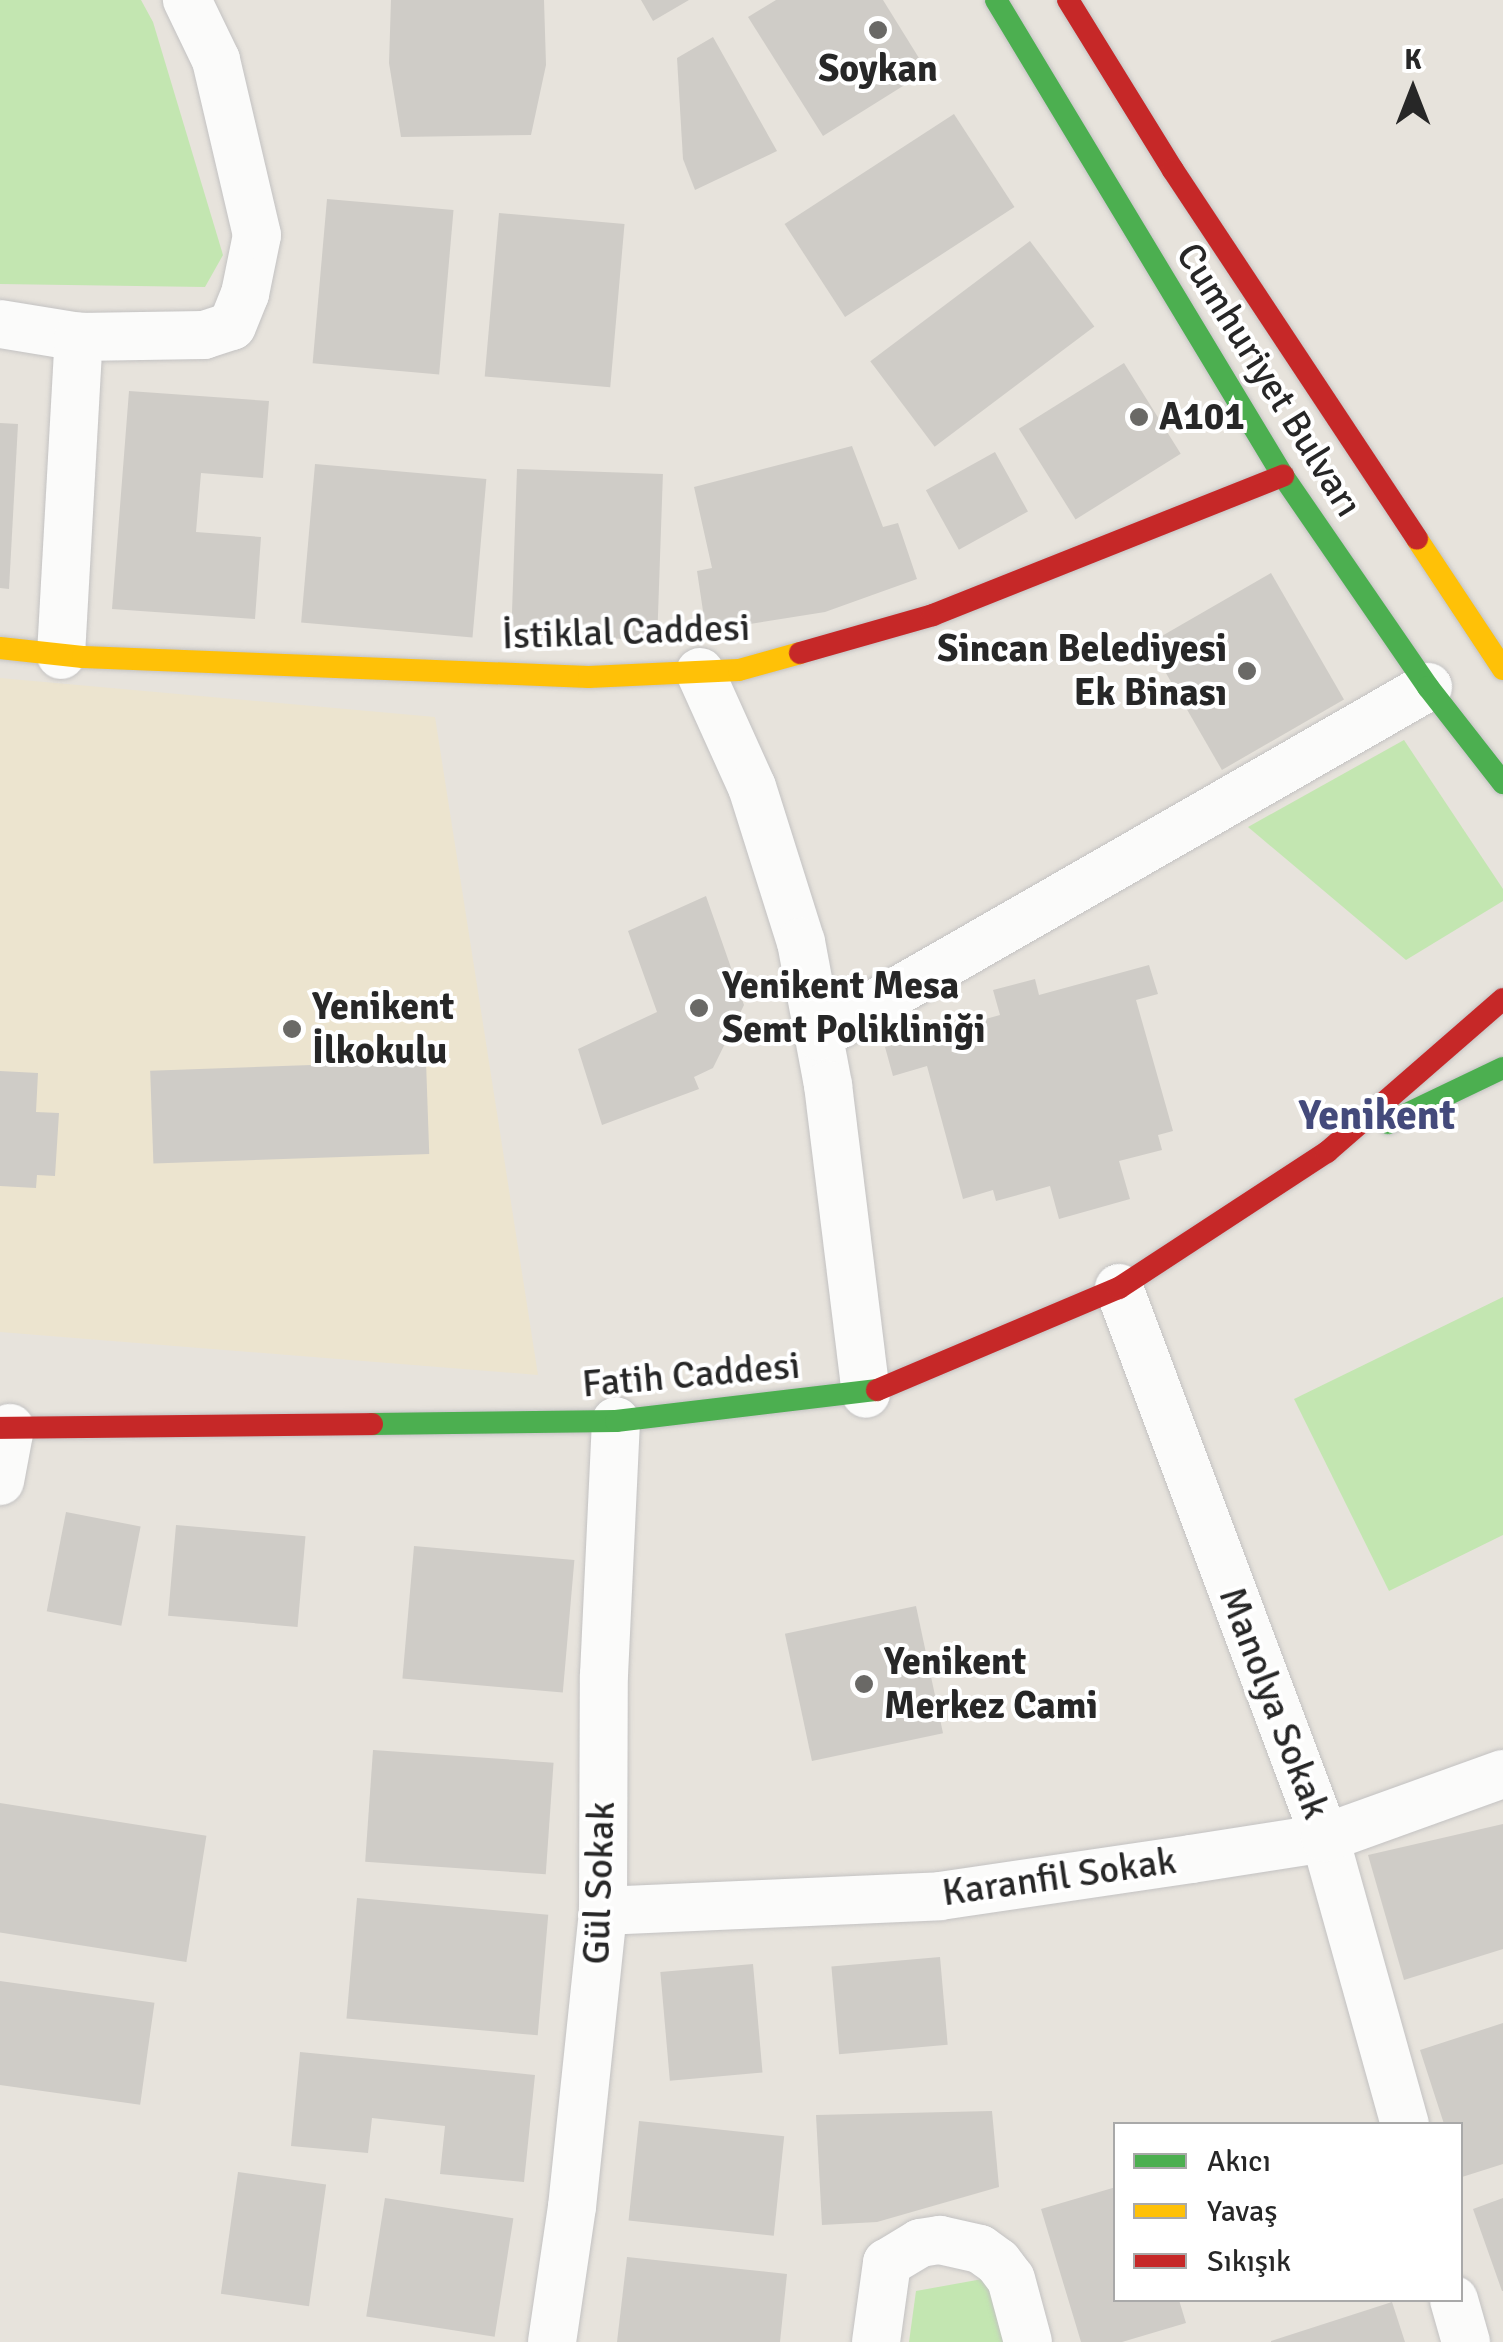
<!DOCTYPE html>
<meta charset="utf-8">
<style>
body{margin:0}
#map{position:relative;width:1503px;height:2342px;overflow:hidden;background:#e7e3dc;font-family:Signika,sans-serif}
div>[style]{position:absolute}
.education>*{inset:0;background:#ece4cf}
.green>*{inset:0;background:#c3e6b1}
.building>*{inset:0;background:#cfccc7;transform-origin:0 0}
.roads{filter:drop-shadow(0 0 2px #c3c2c2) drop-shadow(0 0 2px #c3c2c2)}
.street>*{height:48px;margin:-24px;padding:0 24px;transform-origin:24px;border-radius:24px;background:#fbfbfa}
.fast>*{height:22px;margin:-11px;padding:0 11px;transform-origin:11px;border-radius:11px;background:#4caf50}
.slow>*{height:22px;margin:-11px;padding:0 11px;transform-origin:11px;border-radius:11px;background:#ffc107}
.jam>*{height:22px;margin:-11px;padding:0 11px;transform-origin:11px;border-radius:11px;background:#c62828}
.dots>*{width:28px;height:28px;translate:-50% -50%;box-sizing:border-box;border:5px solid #fff;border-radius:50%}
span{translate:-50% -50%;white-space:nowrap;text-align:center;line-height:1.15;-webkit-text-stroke:8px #fff;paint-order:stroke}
.poi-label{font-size:38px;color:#272727;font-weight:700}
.left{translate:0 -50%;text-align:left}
.right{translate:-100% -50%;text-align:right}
.street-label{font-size:38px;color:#272727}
.quarter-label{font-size:42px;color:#444a7b;font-weight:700}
.legend{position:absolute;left:1113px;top:2122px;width:350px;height:180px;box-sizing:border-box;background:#fff;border:2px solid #a9a9a9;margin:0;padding:12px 18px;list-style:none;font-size:30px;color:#272727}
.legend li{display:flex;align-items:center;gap:20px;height:50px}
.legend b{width:50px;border:2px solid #a9a9a9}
.north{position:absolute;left:1363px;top:40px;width:100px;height:100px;-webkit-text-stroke:8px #fff;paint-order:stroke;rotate:0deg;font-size:28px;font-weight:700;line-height:40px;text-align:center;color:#272727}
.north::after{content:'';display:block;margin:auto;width:35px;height:45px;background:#272727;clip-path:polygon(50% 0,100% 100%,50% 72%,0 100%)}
</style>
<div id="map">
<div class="education">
<div style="clip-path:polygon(0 678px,435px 717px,538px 1375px,0 1332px)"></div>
</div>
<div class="green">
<div style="clip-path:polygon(0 0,141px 0,153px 22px,223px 255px,205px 287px,0 284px)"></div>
<div style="clip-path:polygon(1404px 740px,1503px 889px,1503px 901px,1406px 960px,1248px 827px)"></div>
<div style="clip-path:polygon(1503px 1297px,1503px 1535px,1389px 1591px,1294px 1399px)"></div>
<div style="clip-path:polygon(988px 2278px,1018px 2342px,909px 2342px,916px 2291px)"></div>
</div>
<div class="building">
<div style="clip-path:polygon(391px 0,544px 0,546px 65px,531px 135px,401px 137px,389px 63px)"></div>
<div style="clip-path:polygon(641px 0,689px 0,653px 21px)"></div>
<div style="clip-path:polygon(776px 0,883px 0,927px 71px,823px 136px,748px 17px)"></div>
<div style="clip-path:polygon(713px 37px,777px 151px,695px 190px,683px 159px,677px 58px)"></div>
<div style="left:954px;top:114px;width:111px;height:202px;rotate:57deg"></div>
<div style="left:327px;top:199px;width:127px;height:165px;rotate:5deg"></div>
<div style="left:499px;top:213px;width:126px;height:164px;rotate:5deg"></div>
<div style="left:1030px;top:241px;width:107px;height:200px;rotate:53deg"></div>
<div style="left:1124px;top:363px;width:107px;height:124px;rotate:58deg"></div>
<div style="clip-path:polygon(129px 391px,269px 401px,263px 478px,201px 473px,196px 532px,261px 537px,255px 619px,112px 609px)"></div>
<div style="clip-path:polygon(0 423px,18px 424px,9px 589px,0 588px)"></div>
<div style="clip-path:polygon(852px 446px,883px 527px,898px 523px,917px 579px,825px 612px,706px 631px,697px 571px,712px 568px,694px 487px)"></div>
<div style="left:995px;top:452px;width:68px;height:79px;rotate:61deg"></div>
<div style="left:315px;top:464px;width:172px;height:159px;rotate:5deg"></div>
<div style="left:517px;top:469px;width:146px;height:166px;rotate:2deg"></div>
<div style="left:1271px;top:573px;width:146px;height:141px;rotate:60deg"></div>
<div style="clip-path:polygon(706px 896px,744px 1005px,713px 1068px,694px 1077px,699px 1089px,602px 1125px,578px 1049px,657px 1012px,628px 931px)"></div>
<div style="clip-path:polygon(1149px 965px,1158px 994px,1136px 1000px,1173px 1131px,1158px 1135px,1162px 1150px,1119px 1161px,1130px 1199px,1059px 1219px,1050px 1186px,996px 1201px,993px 1190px,963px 1199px,927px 1066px,893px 1076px,885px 1047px,1000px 1015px,993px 990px,1035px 979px,1039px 995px)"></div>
<div style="left:426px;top:1061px;width:93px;height:276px;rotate:88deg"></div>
<div style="clip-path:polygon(0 1071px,38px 1073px,36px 1112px,59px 1113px,55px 1176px,37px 1175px,36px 1188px,0 1186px)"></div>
<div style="left:66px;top:1512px;width:76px;height:101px;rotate:11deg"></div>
<div style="left:176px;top:1525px;width:130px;height:91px;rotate:5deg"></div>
<div style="left:414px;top:1546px;width:161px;height:133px;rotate:5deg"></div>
<div style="left:916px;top:1606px;width:130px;height:134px;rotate:78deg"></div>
<div style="left:373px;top:1750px;width:181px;height:112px;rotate:4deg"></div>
<div style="left:0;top:1803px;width:209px;height:128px;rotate:9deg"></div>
<div style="clip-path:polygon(1503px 1824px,1503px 1949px,1404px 1980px,1368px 1855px)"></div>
<div style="left:357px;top:1898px;width:192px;height:121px;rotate:5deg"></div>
<div style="left:940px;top:1957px;width:88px;height:109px;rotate:85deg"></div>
<div style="left:753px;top:1964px;width:109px;height:93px;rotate:85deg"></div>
<div style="left:0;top:1981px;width:156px;height:103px;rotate:8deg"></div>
<div style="clip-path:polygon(1503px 2023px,1503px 2164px,1462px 2177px,1460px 2124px,1444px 2124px,1420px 2050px)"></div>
<div style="clip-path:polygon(300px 2052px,535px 2075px,524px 2182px,440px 2174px,445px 2126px,372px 2118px,368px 2153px,291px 2146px)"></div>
<div style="clip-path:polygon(992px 2111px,999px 2187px,877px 2222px,822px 2225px,816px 2115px)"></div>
<div style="left:639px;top:2121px;width:146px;height:100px;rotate:6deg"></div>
<div style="left:238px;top:2172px;width:89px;height:123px;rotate:8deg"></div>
<div style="clip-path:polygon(1116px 2187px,1116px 2300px,1179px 2300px,1186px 2323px,1122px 2342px,1081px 2342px,1041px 2209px)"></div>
<div style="left:385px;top:2198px;width:130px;height:120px;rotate:9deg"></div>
<div style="clip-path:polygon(1503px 2198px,1503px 2291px,1502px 2291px,1473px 2209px)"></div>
<div style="clip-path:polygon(627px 2257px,787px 2274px,780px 2342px,617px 2342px)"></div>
<div style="clip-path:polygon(1392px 2302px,1405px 2342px,1271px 2342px,1271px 2341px)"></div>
</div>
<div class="roads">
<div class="street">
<div style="left:0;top:324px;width:80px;rotate:9.3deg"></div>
<div style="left:61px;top:655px;width:319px;rotate:-86.8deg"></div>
<div style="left:79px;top:337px;width:125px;rotate:-0.9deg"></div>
<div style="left:204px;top:335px;width:29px;rotate:-18deg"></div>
<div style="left:232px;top:326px;width:35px;rotate:-68deg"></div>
<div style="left:245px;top:294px;width:60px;rotate:-78.5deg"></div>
<div style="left:257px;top:235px;width:180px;rotate:-103.2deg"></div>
<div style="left:216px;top:60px;width:67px;rotate:-115.8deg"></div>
<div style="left:700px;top:672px;width:126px;rotate:65.7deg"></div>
<div style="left:752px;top:787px;width:163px;rotate:72.5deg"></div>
<div style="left:801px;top:942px;width:146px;rotate:79.3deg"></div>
<div style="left:828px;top:1085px;width:311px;rotate:83deg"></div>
<div style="left:819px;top:1036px;width:702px;rotate:-29.82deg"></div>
<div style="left:1119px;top:1288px;width:587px;rotate:69.47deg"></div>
<div style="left:1325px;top:1838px;width:297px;rotate:74.4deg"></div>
<div style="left:0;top:1481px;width:54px;rotate:-79.3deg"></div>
<div style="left:603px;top:1911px;width:337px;rotate:-2.5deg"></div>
<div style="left:940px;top:1896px;width:254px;rotate:-8.4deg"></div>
<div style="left:1191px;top:1859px;width:136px;rotate:-8.9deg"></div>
<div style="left:1325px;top:1838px;width:189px;rotate:-19.8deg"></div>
<div style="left:1454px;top:2300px;width:44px;rotate:74.1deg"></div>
<div style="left:552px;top:2342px;width:136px;rotate:-81.6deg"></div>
<div style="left:572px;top:2207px;width:298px;rotate:-84deg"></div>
<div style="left:603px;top:1911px;width:236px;rotate:-89.8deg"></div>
<div style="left:604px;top:1675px;width:254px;rotate:-87.3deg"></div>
<div style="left:876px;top:2342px;width:80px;rotate:-82.1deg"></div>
<div style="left:887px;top:2263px;width:39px;rotate:-31deg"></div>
<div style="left:920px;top:2243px;width:20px;rotate:-9deg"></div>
<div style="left:940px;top:2240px;width:41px;rotate:12.7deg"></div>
<div style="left:980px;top:2249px;width:22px;rotate:36deg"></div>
<div style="left:998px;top:2262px;width:21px;rotate:53deg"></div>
<div style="left:1011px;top:2279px;width:65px;rotate:74.9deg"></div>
</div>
<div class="fast">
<div style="left:996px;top:0;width:556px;rotate:58.91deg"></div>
<div style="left:1283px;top:476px;width:256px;rotate:55.5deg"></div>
<div style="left:1428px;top:687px;width:122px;rotate:52deg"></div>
<div style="left:1388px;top:1123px;width:127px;rotate:-25.6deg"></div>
<div style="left:372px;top:1424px;width:244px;rotate:-0.7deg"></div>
<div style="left:616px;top:1421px;width:263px;rotate:-6.8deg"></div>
</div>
<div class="slow">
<div style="left:1417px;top:539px;width:156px;rotate:56.5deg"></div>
<div style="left:0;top:648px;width:83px;rotate:6.2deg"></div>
<div style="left:83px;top:657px;width:506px;rotate:2.26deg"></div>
<div style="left:589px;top:677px;width:150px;rotate:-2.7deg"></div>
<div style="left:739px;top:670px;width:63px;rotate:-15.6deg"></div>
</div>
<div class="jam">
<div style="left:1068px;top:0;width:200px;rotate:58.3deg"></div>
<div style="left:1173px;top:170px;width:442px;rotate:56.5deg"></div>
<div style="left:800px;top:653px;width:138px;rotate:-15.9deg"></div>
<div style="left:933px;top:615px;width:377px;rotate:-21.7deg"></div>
<div style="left:877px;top:1390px;width:263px;rotate:-22.9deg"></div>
<div style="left:1119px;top:1288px;width:249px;rotate:-33.2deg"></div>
<div style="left:1327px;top:1152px;width:233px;rotate:-41deg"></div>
<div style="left:0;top:1428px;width:372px;rotate:-0.6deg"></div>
</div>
</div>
<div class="dots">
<div style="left:878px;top:30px;background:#6a6966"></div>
<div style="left:1139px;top:417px;background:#6a6966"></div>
<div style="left:1247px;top:671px;background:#6a6966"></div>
<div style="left:699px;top:1008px;background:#6a6966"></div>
<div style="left:292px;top:1029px;background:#6a6966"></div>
<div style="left:864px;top:1684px;background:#6a6966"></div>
</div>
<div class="poi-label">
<span style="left:878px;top:69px">Soykan</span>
<span class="left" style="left:1159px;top:417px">A101</span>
<span class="right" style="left:1227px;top:671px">Sincan Belediyesi<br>Ek Binası</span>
<span class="left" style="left:722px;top:1008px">Yenikent Mesa<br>Semt Polikliniği</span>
<span class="left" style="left:312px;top:1029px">Yenikent<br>İlkokulu</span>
<span class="left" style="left:884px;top:1684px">Yenikent<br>Merkez Cami</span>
</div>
<div class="street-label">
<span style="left:1269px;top:380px;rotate:58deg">Cumhuriyet Bulvarı</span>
<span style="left:626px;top:632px;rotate:-2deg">İstiklal Caddesi</span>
<span style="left:691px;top:1375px;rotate:-5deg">Fatih Caddesi</span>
<span style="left:1274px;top:1703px;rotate:69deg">Manolya Sokak</span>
<span style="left:1059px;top:1877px;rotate:-8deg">Karanfil Sokak</span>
<span style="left:599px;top:1883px;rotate:-88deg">Gül Sokak</span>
</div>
<div class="quarter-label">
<span style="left:1377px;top:1116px">Yenikent</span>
</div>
<ul class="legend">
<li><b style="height:12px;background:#4caf50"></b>Akıcı</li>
<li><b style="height:12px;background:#ffc107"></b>Yavaş</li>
<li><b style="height:12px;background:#c62828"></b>Sıkışık</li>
</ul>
<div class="north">K</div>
</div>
